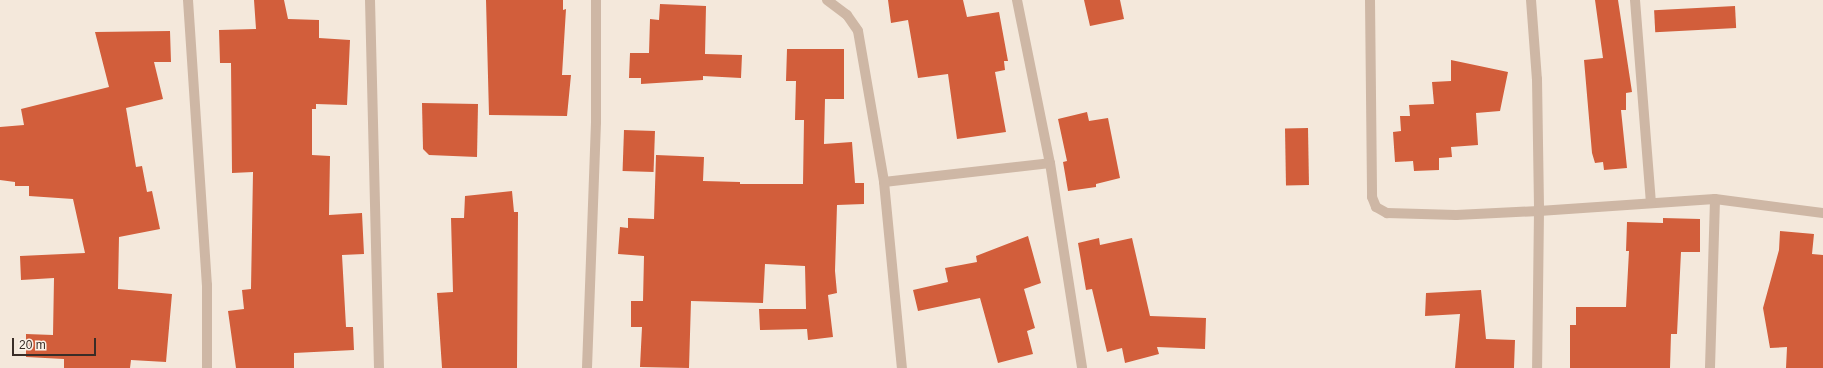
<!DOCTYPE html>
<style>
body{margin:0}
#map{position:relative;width:1823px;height:368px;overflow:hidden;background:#f4e8db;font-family:Helvetica,sans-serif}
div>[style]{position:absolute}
.building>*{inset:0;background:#d25e3b;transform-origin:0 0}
.street>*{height:10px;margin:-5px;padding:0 5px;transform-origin:5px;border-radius:5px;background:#ceb7a5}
span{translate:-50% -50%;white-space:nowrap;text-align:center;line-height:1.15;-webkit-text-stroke:4px #fbf2e8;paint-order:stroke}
.scale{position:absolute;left:12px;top:338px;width:84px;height:18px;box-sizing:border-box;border:2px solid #392d27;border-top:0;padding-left:5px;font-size:12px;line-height:14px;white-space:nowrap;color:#392d27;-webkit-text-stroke:3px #fbf2e8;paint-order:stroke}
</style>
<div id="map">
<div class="building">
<div style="clip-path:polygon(254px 0,284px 0,288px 19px,319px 20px,319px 38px,350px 40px,347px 105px,316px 104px,316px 109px,312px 109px,312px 155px,330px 156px,329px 215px,362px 213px,364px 254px,342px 255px,346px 327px,353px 327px,354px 350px,294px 353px,294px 368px,236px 368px,228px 311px,244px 309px,242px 290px,251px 289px,253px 172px,232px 173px,231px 63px,220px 63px,219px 30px,256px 29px)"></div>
<div style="clip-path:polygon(486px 0,563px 0,563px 10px,566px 9px,562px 75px,571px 75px,567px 116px,489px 115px)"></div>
<div style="clip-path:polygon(888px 0,963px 0,967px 17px,999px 12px,1008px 61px,1004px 61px,1005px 70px,995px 72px,1006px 132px,957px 139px,948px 74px,918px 78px,908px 20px,891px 23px)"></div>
<div style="clip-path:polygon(1084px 0,1120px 0,1124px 19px,1090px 26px)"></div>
<div style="clip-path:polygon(1595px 0,1618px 0,1632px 92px,1626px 93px,1626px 110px,1621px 110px,1627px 168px,1604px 170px,1603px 162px,1595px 163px,1592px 153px,1584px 60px,1603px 58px)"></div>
<div style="clip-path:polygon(660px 4px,706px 6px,705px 54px,742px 55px,741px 78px,703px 76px,703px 80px,641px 84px,641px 78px,629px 78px,630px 53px,649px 53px,650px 19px,659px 20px)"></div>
<div style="left:1735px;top:6px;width:22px;height:81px;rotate:87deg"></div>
<div style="clip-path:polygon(170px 31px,171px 62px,154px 62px,163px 99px,126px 108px,136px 167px,142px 166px,147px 192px,152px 191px,160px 229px,119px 237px,118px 289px,172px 294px,166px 362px,131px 360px,130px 368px,64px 368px,64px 359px,26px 357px,26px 334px,53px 335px,54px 278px,21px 280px,20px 256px,85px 253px,73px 199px,29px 196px,29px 186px,15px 186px,15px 182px,0 180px,0 127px,24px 125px,21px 109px,109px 87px,95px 32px)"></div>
<div style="clip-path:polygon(787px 49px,844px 49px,844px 99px,825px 99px,824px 144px,852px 142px,855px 183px,864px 183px,864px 204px,837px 205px,835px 271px,837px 293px,828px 295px,833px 337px,808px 340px,807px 329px,760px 330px,759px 309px,806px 309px,805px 266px,765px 264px,763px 303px,691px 301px,689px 368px,640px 367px,642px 327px,631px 327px,631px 301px,643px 301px,644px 256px,618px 254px,620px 227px,628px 228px,628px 218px,654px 219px,656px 155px,704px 157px,703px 181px,740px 182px,740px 184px,803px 184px,804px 120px,795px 120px,796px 81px,786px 81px)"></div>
<div style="clip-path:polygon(1451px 60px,1508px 72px,1500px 111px,1476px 113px,1478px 145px,1451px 147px,1452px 157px,1439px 158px,1439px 170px,1414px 171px,1413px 161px,1395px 162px,1393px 132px,1401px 131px,1400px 116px,1410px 116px,1409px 105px,1434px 104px,1432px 82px,1451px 81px)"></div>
<div style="clip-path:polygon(422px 103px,478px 104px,477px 157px,429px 155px,423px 149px)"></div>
<div style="clip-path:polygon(1087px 112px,1089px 121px,1108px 118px,1120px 178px,1096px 184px,1096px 187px,1068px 191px,1063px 162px,1067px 161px,1058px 119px)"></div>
<div style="left:1308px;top:128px;width:57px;height:23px;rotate:89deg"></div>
<div style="left:624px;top:130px;width:31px;height:41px;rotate:2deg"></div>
<div style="clip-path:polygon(512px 191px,514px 212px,518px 212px,517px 368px,442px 368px,437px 293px,453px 292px,451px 218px,464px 218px,465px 196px)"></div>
<div style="clip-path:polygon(1663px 218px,1700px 219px,1700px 252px,1681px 252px,1677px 334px,1671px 334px,1670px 368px,1570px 368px,1570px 325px,1576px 325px,1576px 307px,1626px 307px,1629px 251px,1626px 251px,1627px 222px,1663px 223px)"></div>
<div style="clip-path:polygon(1780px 231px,1814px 234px,1812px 254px,1823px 255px,1823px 368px,1786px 368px,1787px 347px,1770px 348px,1763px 308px,1779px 250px)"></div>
<div style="clip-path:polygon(1028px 236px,1041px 283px,1024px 289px,1035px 328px,1027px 331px,1033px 354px,998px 363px,980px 298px,918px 311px,913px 290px,948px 282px,945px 268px,977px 262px,976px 256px)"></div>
<div style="clip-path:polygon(1099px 238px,1100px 245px,1132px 238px,1150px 316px,1206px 318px,1205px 349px,1157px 347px,1159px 354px,1125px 363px,1122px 348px,1107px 352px,1092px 289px,1086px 290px,1078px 243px)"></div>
<div style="clip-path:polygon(1481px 290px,1486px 339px,1515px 340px,1514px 368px,1455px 368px,1460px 314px,1425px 316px,1426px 293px)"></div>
</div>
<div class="street">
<div style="left:188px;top:0;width:286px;rotate:86.2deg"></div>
<div style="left:207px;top:285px;width:83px;rotate:90deg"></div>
<div style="left:370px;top:0;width:368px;rotate:88.6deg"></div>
<div style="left:827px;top:0;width:25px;rotate:37deg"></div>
<div style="left:847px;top:15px;width:19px;rotate:55deg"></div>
<div style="left:858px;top:31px;width:153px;rotate:80.2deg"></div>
<div style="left:884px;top:182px;width:187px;rotate:84.5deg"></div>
<div style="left:1017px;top:0;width:166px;rotate:78.6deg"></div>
<div style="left:1050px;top:163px;width:207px;rotate:81.1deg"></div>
<div style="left:1370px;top:0;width:197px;rotate:89.4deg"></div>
<div style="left:1372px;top:197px;width:11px;rotate:68deg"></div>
<div style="left:1376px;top:207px;width:13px;rotate:29deg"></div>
<div style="left:1387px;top:213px;width:69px;rotate:1.7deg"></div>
<div style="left:1456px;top:215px;width:83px;rotate:-2.8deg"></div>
<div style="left:1539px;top:211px;width:176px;rotate:-3.9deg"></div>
<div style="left:1715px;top:199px;width:109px;rotate:7.4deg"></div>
<div style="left:1531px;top:0;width:79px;rotate:85.7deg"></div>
<div style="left:1537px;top:79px;width:132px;rotate:89.1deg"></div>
<div style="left:1539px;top:211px;width:157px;rotate:90.7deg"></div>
<div style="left:1635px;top:0;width:203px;rotate:85.5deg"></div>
<div style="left:884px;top:182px;width:167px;rotate:-6.5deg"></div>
<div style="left:587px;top:368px;width:246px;rotate:-87.9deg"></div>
<div style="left:596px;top:122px;width:122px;rotate:-90deg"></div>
<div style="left:1710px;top:368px;width:169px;rotate:-88.3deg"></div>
</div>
<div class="scale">20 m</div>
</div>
